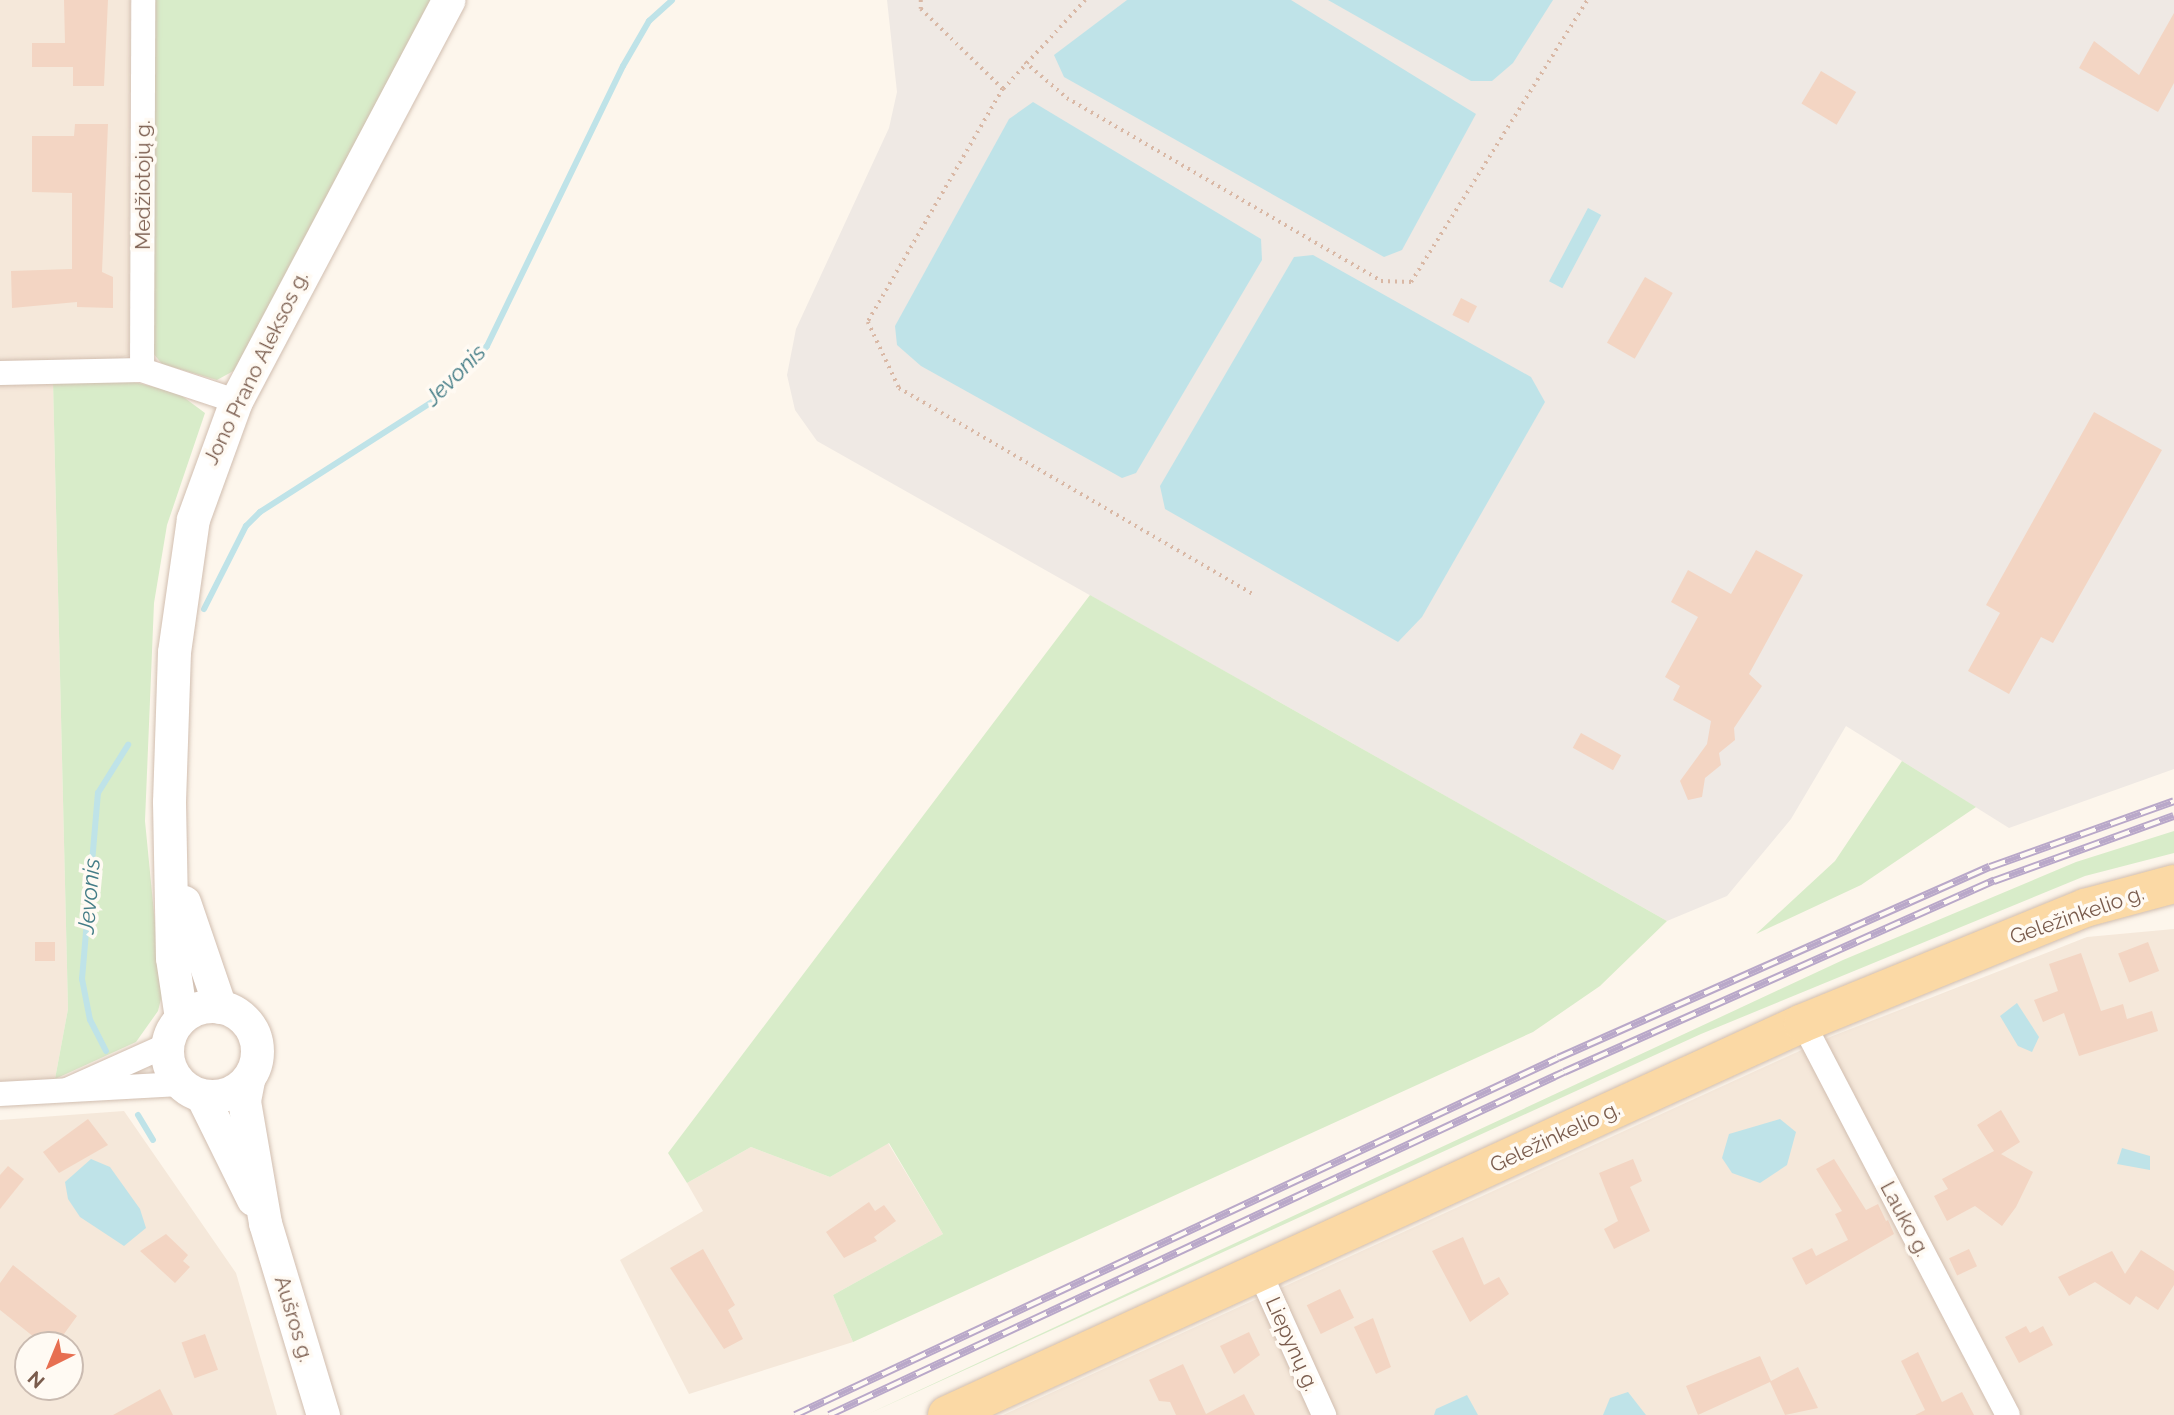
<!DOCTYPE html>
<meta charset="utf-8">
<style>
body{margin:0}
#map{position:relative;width:2174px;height:1415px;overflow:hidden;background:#fdf6ec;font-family:Raleway,sans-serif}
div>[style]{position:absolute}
.residential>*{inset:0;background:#f5e8da}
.industrial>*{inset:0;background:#efe9e4}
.green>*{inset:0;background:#d8ecc9}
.water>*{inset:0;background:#bfe3e8;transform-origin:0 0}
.stream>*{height:6px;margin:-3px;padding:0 3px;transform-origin:3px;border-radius:3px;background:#bfe3e8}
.building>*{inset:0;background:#f3d5c3;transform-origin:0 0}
.path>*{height:3.5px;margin-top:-1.75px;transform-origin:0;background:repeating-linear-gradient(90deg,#d9b8a5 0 2px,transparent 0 7px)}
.roads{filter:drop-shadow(0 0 2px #d1beb0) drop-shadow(0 0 2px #d1beb0)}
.street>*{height:24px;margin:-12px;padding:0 12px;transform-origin:12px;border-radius:12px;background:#fff}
.secondary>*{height:33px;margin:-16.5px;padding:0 16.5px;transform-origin:16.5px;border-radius:16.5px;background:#fff}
.secondary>.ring{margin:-16.5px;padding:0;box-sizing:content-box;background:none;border:33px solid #fff;border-radius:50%}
.primary>*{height:38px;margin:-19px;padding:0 19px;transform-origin:19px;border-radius:19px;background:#fbd9a5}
.rail>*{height:8px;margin-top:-4px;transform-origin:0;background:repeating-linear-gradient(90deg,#fffaf3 0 16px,#b9a8c9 0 32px);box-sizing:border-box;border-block:2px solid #b9a8c9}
span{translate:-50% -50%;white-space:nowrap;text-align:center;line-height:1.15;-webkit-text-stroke:7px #fffaf3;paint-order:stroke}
.street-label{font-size:21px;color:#7a5c4d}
.water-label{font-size:23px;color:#437c86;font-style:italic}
.north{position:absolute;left:14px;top:1331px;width:70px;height:70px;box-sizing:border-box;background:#fffaf3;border:2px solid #cabbb1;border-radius:50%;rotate:223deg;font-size:19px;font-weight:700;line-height:28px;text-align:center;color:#7a5c4d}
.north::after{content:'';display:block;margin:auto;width:24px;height:32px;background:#e76f51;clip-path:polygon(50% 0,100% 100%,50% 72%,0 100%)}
</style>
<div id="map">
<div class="residential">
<div style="clip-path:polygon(0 0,130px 0,129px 355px,53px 382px,68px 1009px,55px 1079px,0 1081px)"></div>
<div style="clip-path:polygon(2174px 929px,2174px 1415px,1003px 1415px,1830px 1037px,2087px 937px)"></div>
<div style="clip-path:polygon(evenodd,124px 1111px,236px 1273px,277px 1415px,0 1415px,0 1120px,124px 1111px,28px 1345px,70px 1345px,70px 1387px,28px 1387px,28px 1345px)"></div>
<div style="clip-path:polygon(888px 1143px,943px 1234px,833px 1295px,853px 1342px,689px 1394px,620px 1260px,703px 1211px,687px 1183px,751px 1147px,830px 1177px)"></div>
</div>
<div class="industrial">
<div style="clip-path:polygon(887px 0,2174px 0,2174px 769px,2009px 828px,1846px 726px,1791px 819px,1727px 896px,1667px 921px,817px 441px,795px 410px,787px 375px,796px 329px,889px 128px,897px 92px)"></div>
</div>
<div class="green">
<div style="clip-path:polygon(154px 0,435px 0,237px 369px,217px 380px,162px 364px,153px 353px)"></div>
<div style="clip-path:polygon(126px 380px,178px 393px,205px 413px,167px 525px,154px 603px,145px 821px,162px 995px,158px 1011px,136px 1042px,55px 1079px,68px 1009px,53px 382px)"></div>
<div style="clip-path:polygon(1090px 595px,1667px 921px,1600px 986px,1533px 1032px,853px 1342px,833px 1295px,943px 1234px,889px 1143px,830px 1177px,751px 1147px,687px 1183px,668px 1153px)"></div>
<div style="clip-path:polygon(1902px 761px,1976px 807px,1861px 885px,1756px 934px,1835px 861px)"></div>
<div style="clip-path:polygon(2174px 831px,2174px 853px,2085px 876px,1701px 1034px,866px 1415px,1843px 960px,2076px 862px)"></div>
</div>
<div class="water">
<div style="clip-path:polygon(1127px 0,1291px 0,1476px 114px,1402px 250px,1384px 257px,1064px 77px,1054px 55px)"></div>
<div style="clip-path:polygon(1328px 0,1553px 0,1513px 63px,1492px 81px,1471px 81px)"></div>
<div style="clip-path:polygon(1033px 102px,1261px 239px,1262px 260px,1136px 473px,1122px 478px,921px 366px,897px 345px,895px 326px,1009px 119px)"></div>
<div style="left:1588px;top:208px;width:15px;height:83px;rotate:28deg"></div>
<div style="clip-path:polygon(1313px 255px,1531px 377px,1545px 402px,1422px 617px,1398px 642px,1165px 509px,1160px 486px,1294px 257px)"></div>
<div style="clip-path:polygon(2017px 1003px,2039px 1037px,2032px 1052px,2018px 1046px,2000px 1016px)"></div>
<div style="clip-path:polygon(1780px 1119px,1796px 1132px,1787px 1165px,1760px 1183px,1732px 1173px,1722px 1158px,1729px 1134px)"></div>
<div style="clip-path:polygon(2122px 1148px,2150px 1156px,2150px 1170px,2117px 1164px)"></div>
<div style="clip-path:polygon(91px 1159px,110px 1167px,140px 1209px,146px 1228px,124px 1246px,80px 1217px,68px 1199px,65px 1182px)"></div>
<div style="clip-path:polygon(1628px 1392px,1646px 1415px,1603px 1415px,1610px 1398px)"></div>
<div style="clip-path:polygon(1467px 1395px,1478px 1415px,1434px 1415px,1436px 1409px)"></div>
</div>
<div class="stream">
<div style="left:204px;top:609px;width:93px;rotate:-63.2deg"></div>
<div style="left:246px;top:526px;width:20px;rotate:-45deg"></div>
<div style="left:260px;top:512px;width:211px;rotate:-32.6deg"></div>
<div style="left:438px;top:398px;width:71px;rotate:-46.7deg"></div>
<div style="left:487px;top:346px;width:311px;rotate:-64.1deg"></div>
<div style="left:623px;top:66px;width:52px;rotate:-60deg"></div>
<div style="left:649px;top:21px;width:31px;rotate:-42deg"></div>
<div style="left:106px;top:1051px;width:35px;rotate:-117deg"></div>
<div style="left:90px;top:1020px;width:42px;rotate:-101deg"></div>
<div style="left:82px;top:979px;width:187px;rotate:-85.1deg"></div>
<div style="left:98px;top:793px;width:57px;rotate:-58deg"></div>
<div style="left:138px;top:1115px;width:29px;rotate:59deg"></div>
</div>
<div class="building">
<div style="clip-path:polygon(64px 0,108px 0,104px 86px,73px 86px,73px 67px,32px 67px,32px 43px,65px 43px)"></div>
<div style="clip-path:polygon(2174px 13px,2174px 83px,2158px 112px,2079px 68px,2094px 41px,2139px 75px)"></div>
<div style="left:1821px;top:71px;width:41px;height:38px;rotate:31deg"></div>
<div style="clip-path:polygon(75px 124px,108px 124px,102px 272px,113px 277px,113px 308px,77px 307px,77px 302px,12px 308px,11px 271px,72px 269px,72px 193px,32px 192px,32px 136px,74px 136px)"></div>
<div style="left:1645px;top:277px;width:32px;height:76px;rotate:30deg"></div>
<div style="left:1461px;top:298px;width:18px;height:19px;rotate:27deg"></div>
<div style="clip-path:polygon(2094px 412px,2162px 450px,2053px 643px,2041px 637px,2009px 694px,1968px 671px,2000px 613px,1986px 605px)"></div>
<div style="clip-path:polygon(1756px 550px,1803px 575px,1749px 674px,1762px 686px,1734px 728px,1735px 740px,1719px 753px,1721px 765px,1705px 778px,1702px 797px,1688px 800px,1680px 781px,1707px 744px,1711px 721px,1673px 700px,1680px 686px,1665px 677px,1698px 617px,1671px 602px,1688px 570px,1731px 594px)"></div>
<div style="left:1581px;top:733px;width:46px;height:17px;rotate:29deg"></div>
<div style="left:35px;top:942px;width:20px;height:19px"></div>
<div style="left:2148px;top:942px;width:31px;height:32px;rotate:69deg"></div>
<div style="clip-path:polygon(2081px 953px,2101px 1011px,2123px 1004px,2127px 1019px,2152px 1011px,2158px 1031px,2079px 1056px,2064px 1013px,2043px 1022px,2034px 1000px,2058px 991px,2049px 964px)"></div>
<div style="clip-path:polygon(2001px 1110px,2020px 1142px,2001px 1154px,2033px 1172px,2016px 1207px,2002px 1226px,1975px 1206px,1947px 1221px,1934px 1196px,1948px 1189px,1942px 1179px,1994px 1151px,1977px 1125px)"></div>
<div style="clip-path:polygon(88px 1119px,108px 1145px,59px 1173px,43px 1152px)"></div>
<div style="clip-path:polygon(1633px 1159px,1642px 1181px,1630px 1187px,1650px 1231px,1614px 1249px,1604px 1229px,1618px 1221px,1599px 1173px)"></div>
<div style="clip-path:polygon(1834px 1159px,1866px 1210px,1878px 1204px,1886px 1221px,1881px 1224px,1888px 1220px,1894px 1234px,1806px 1285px,1792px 1258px,1812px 1248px,1816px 1256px,1848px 1240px,1835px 1214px,1842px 1211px,1816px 1169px)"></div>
<div style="clip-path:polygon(8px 1166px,24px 1179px,0 1209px,0 1175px)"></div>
<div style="clip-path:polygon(869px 1202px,875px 1211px,884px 1205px,896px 1221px,874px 1237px,877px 1241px,844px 1258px,826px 1232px)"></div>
<div style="clip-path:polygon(166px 1234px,188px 1255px,183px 1261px,190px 1267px,175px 1283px,140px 1251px)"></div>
<div style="clip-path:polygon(1463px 1237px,1484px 1285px,1499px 1277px,1509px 1294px,1470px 1322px,1432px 1251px)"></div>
<div style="clip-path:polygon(703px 1249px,735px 1305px,728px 1310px,743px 1339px,724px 1349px,670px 1268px)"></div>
<div style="left:1969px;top:1249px;width:19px;height:22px;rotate:65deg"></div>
<div style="clip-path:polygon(2141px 1250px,2174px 1271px,2174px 1285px,2158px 1310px,2136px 1296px,2130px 1305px,2095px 1282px,2069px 1296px,2058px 1277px,2112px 1251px,2125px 1274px)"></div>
<div style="clip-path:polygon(13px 1265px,77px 1316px,56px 1345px,28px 1345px,34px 1337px,0 1310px,0 1283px)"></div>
<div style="left:1340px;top:1289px;width:32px;height:37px;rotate:64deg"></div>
<div style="clip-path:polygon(1373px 1318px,1391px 1367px,1376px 1374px,1354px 1327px)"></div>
<div style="clip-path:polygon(2026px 1326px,2030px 1333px,2043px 1326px,2053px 1345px,2019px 1363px,2005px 1337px)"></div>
<div style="clip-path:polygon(1249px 1332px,1260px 1355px,1234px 1374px,1220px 1346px)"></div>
<div style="left:205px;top:1334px;width:38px;height:25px;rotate:70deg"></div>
<div style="clip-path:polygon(1918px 1352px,1942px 1402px,1962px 1392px,1974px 1415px,1915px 1415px,1925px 1410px,1901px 1361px)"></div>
<div style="clip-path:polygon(1760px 1356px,1771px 1381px,1798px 1367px,1818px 1408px,1785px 1415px,1770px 1382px,1698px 1415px,1686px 1386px)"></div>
<div style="clip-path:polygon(1183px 1364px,1206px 1414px,1244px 1394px,1255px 1415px,1176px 1415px,1170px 1402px,1159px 1401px,1149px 1380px)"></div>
<div style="clip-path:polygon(160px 1389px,173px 1415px,113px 1415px)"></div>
</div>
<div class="path">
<div style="left:921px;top:0;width:9px;rotate:90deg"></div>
<div style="left:921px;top:9px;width:115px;rotate:44.3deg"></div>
<div style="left:1003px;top:89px;width:269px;rotate:120.1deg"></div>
<div style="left:868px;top:322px;width:73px;rotate:64.8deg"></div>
<div style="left:899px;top:388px;width:411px;rotate:30.2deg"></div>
<div style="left:1025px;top:62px;width:55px;rotate:40.6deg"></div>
<div style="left:1067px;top:98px;width:363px;rotate:30.2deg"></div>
<div style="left:1381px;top:281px;width:30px;rotate:2deg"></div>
<div style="left:1411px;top:282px;width:332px;rotate:-58deg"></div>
<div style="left:1003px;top:89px;width:121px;rotate:-47.3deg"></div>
</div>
<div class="roads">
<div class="street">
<div style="left:142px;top:370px;width:370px;rotate:-89.8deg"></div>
<div style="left:0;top:373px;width:142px;rotate:-1.2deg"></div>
<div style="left:142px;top:370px;width:99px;rotate:18.3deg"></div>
<div style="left:1803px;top:1023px;width:442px;rotate:62.4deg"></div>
<div style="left:67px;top:1090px;width:110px;rotate:-24.2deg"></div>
<div style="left:0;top:1094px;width:180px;rotate:-3.2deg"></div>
<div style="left:1260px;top:1273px;width:156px;rotate:65.7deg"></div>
</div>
<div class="secondary">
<div style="left:184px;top:902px;width:111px;rotate:71.1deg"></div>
<div class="ring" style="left:167px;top:1006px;width:57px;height:57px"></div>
<div style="left:181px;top:1018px;width:61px;rotate:-98.5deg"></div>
<div style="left:172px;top:958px;width:156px;rotate:-91.1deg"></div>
<div style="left:169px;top:802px;width:150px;rotate:-88.1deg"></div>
<div style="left:174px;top:652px;width:134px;rotate:-81.9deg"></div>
<div style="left:193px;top:519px;width:126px;rotate:-70deg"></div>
<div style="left:236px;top:401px;width:454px;rotate:-62.1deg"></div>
<div style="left:248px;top:1080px;width:21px;rotate:101deg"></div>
<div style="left:244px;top:1101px;width:124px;rotate:80.2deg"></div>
<div style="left:265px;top:1223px;width:201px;rotate:73.2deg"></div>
<div style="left:202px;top:1096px;width:115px;rotate:63.7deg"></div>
</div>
<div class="primary">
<div style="left:947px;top:1415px;width:941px;rotate:-24.61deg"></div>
<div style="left:1803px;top:1023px;width:305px;rotate:-22.2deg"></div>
<div style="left:2085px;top:908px;width:92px;rotate:-15.1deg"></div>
</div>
</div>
<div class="rail">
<div style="left:795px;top:1415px;width:842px;rotate:-25.07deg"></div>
<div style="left:1558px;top:1058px;width:472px;rotate:-23.9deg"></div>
<div style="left:1990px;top:867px;width:195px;rotate:-19.7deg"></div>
<div style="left:829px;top:1415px;width:811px;rotate:-25.02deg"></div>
<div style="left:1564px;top:1072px;width:471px;rotate:-24deg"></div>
<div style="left:1994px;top:881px;width:191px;rotate:-19.9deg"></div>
</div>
<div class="street-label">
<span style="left:143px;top:185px;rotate:-90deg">Medžiotojų g.</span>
<span style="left:256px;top:368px;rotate:-64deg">Jono Prano Aleksos g.</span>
<span style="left:2077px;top:915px;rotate:-19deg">Geležinkelio g.</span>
<span style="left:1555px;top:1137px;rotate:-25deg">Geležinkelio g.</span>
<span style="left:1905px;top:1219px;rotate:62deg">Lauko g.</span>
<span style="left:294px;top:1319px;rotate:73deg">Aušros g.</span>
<span style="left:1292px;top:1344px;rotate:66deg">Liepynų g.</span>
</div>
<div class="water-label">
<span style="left:455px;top:375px;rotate:-45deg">Jevonis</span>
<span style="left:89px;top:896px;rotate:-85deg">Jevonis</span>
</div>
<div class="north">N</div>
</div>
